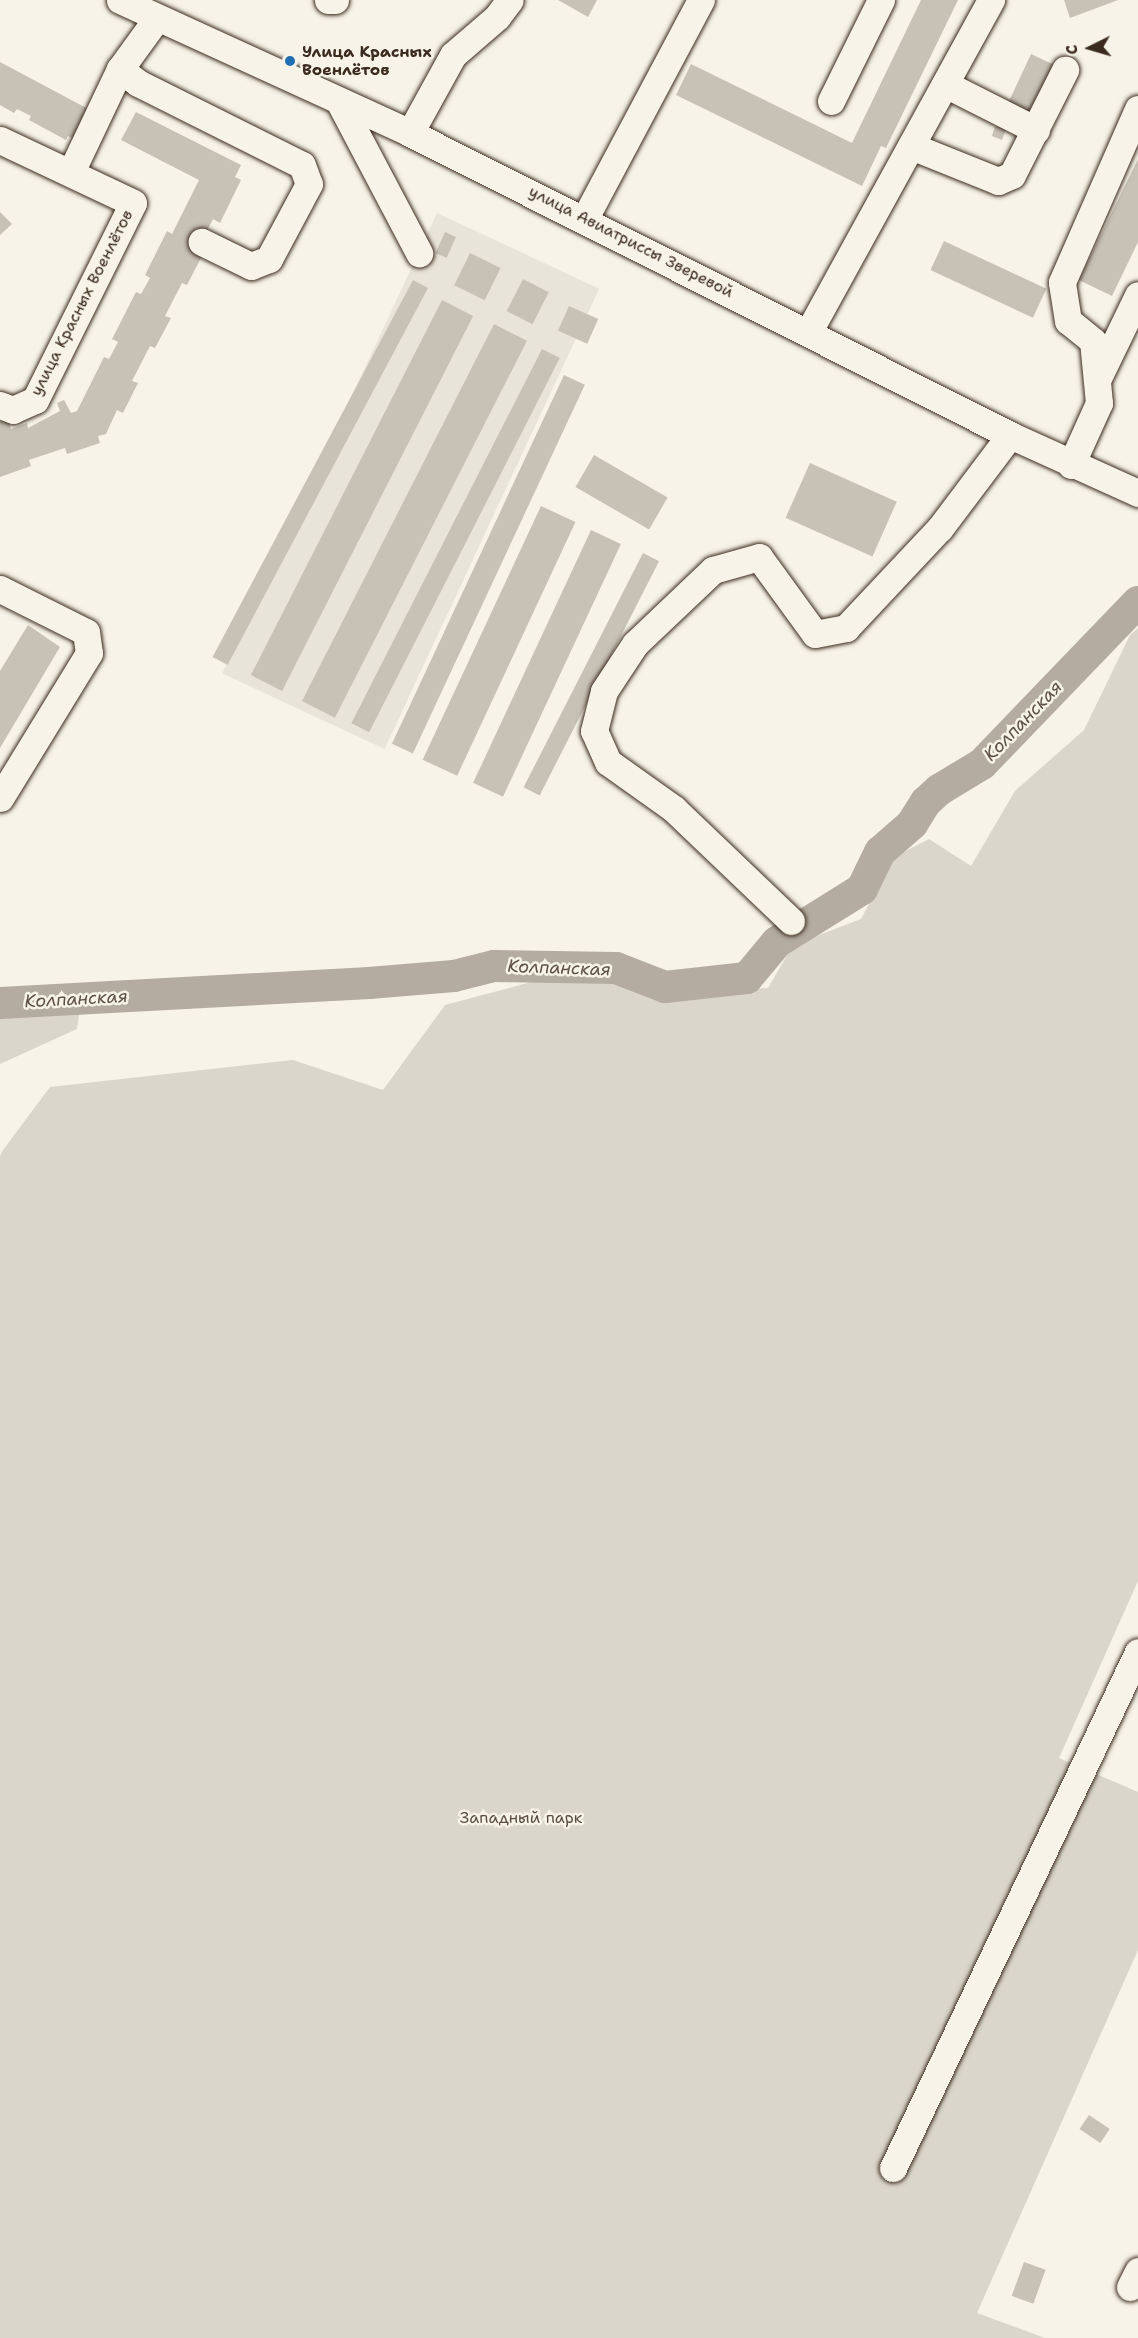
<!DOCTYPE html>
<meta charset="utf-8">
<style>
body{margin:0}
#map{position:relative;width:1138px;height:2338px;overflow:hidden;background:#f7f3e8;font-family:"Shantell Sans",sans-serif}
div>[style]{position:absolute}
.built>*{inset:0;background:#e9e4d9;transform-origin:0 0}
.green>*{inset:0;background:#dbd6cb}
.river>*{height:32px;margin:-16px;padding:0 16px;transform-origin:16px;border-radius:16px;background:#b4aca0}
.building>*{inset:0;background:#c8c1b6;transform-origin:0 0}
.roads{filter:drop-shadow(0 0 2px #3b2a1e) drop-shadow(0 0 2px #3b2a1e)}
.minor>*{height:27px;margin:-13.5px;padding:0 13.5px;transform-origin:13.5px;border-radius:13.5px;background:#f7f3e8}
.dots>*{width:16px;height:16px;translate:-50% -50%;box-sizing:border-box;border:3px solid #f7f3e8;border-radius:50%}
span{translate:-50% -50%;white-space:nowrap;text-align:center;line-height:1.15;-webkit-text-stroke:5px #f7f3e8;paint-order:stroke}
.poi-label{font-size:16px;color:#3b2a1e;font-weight:700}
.left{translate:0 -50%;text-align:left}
.street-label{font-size:16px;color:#3b2a1e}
.park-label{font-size:16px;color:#5b4c41}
.water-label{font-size:18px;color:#5f5145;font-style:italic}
.north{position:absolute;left:1060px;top:18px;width:60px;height:60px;-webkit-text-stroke:4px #f7f3e8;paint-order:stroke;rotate:265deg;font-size:16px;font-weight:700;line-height:24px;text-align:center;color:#3b2a1e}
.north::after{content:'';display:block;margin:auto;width:21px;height:27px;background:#3b2a1e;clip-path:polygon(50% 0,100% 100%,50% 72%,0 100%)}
</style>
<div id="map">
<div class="built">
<div style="left:437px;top:213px;width:179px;height:508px;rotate:25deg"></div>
</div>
<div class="green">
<div style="clip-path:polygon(1138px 628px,1138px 1581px,1059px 1758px,1138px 1792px,1138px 1950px,977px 2313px,1045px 2338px,0 2338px,0 1156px,3px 1150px,50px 1087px,293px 1060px,383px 1090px,445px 1005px,595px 965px,667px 994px,768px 988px,793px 945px,861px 919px,894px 857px,929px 839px,971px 866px,1015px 791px,1084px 730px,1130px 635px)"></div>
<div style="clip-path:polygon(80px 1008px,77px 1029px,0 1064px,0 1012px)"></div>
</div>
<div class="river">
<div style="left:0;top:1003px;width:370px;rotate:-3.1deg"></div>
<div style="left:369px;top:983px;width:85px;rotate:-4.7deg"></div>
<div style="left:454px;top:976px;width:41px;rotate:-14deg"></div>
<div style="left:494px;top:966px;width:122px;rotate:0.9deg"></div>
<div style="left:616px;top:968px;width:53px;rotate:21.2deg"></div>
<div style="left:665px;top:987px;width:82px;rotate:-6.3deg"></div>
<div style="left:747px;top:978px;width:47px;rotate:-50.2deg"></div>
<div style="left:777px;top:942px;width:100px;rotate:-31.9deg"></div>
<div style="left:862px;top:889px;width:41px;rotate:-64.1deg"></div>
<div style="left:880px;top:852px;width:43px;rotate:-41.2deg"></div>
<div style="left:912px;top:824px;width:26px;rotate:-58deg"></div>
<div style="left:926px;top:802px;width:18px;rotate:-43deg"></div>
<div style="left:939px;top:790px;width:50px;rotate:-31.2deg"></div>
<div style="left:982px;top:764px;width:225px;rotate:-46.1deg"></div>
</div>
<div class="building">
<div style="clip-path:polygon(558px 0,597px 0,588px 17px)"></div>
<div style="clip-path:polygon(921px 0,958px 0,886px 148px,881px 146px,862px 186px,676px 95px,691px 64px,852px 143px)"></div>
<div style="clip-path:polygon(1064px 0,1118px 0,1070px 18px)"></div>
<div style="left:1031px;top:54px;width:26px;height:53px;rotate:25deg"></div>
<div style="clip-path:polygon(0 62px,92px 111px,77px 140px,68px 136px,66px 140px,29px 120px,31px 116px,17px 109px,14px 113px,0 105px)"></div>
<div style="clip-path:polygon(136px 112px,241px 165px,235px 177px,241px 180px,220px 223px,213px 219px,197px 251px,203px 254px,187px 285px,182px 283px,165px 316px,171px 318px,155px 348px,150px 346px,132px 381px,138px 383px,123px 413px,117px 410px,106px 434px,98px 436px,100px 443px,67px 454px,65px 448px,29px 460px,31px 466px,0 477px,0 422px,8px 419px,11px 429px,27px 423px,28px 428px,60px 411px,57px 403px,64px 400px,71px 413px,77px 411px,104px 357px,109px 359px,118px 342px,112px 339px,136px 292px,141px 294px,150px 278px,145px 275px,167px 231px,172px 234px,199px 180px,121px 140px)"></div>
<div style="clip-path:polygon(995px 126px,1006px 129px,1002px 140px,992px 136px)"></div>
<div style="clip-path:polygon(1138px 159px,1138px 242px,1112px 296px,1079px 280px)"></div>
<div style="clip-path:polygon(0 212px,12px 224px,0 235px)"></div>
<div style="left:445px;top:232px;width:12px;height:23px;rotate:24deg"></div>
<div style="left:944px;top:241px;width:113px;height:32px;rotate:25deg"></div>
<div style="left:470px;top:253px;width:34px;height:36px;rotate:26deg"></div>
<div style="left:523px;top:279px;width:29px;height:36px;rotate:27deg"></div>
<div style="left:413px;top:280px;width:17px;height:427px;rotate:28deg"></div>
<div style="left:442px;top:300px;width:35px;height:421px;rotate:27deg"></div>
<div style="left:569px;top:306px;width:32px;height:27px;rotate:24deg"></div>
<div style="left:494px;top:324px;width:37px;height:423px;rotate:27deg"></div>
<div style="left:542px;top:349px;width:20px;height:420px;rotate:27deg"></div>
<div style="left:564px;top:375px;width:23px;height:407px;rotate:25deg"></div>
<div style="left:594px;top:455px;width:85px;height:37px;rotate:30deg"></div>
<div style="left:810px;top:463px;width:95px;height:60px;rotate:24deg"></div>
<div style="left:541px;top:506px;width:38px;height:280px;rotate:25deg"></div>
<div style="left:591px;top:530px;width:33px;height:279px;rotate:25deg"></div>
<div style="left:643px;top:553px;width:18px;height:263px;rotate:27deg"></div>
<div style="clip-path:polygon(28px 625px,60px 647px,0 748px,0 671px)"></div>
<div style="left:1089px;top:2115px;width:25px;height:17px;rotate:34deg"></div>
<div style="left:1024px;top:2262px;width:23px;height:36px;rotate:20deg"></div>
</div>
<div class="roads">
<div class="minor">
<div style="left:120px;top:0;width:319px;rotate:24.6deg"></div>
<div style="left:410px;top:133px;width:672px;rotate:26.72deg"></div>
<div style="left:1010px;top:435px;width:141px;rotate:24.4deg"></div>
<div style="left:328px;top:0;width:7px"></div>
<div style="left:120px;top:69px;width:23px;rotate:38deg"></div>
<div style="left:138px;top:83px;width:183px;rotate:26.6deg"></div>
<div style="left:302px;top:165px;width:20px;rotate:70deg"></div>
<div style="left:309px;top:184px;width:85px;rotate:118.1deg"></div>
<div style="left:269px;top:259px;width:19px;rotate:159deg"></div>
<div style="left:251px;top:266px;width:55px;rotate:-153.9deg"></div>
<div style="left:945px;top:84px;width:102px;rotate:26.8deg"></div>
<div style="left:831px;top:101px;width:113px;rotate:-63.7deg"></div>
<div style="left:340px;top:103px;width:170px;rotate:62.2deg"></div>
<div style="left:410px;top:133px;width:89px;rotate:-61.1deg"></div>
<div style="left:453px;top:55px;width:58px;rotate:-40.8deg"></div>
<div style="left:497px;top:17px;width:21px;rotate:-53deg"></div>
<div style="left:0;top:140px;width:147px;rotate:25.3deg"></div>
<div style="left:133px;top:203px;width:220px;rotate:116.4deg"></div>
<div style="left:35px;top:400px;width:24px;rotate:156deg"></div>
<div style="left:13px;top:410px;width:14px;rotate:-159deg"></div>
<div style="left:911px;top:146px;width:94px;rotate:21.9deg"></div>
<div style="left:998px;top:181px;width:15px;rotate:-23deg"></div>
<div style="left:1012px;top:175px;width:118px;rotate:-63.2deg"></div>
<div style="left:71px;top:172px;width:114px;rotate:-64.6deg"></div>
<div style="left:120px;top:69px;width:63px;rotate:-54deg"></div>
<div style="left:585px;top:218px;width:247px;rotate:-62deg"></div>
<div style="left:809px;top:331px;width:378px;rotate:-61.2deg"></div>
<div style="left:1097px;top:380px;width:94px;rotate:-64.2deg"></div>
<div style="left:1071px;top:465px;width:68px;rotate:-65.7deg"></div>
<div style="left:1099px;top:403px;width:62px;rotate:-95.5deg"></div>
<div style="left:1093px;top:341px;width:32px;rotate:-141deg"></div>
<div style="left:1068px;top:321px;width:39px;rotate:-99deg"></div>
<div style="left:1062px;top:282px;width:189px;rotate:-66.3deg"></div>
<div style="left:0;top:589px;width:96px;rotate:26.6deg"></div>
<div style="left:86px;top:632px;width:21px;rotate:82deg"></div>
<div style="left:89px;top:653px;width:170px;rotate:121.5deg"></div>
<div style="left:791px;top:921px;width:162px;rotate:-136.3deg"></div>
<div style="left:674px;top:809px;width:81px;rotate:-144.5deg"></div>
<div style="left:608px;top:762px;width:34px;rotate:-114deg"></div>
<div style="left:594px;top:731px;width:41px;rotate:-76deg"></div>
<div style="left:604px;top:691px;width:56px;rotate:-56.6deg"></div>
<div style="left:635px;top:644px;width:108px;rotate:-43.5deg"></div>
<div style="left:713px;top:570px;width:48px;rotate:-15.8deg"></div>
<div style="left:759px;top:557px;width:95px;rotate:54deg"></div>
<div style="left:815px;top:634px;width:32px;rotate:-11deg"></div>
<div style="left:846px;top:628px;width:137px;rotate:-46.8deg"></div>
<div style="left:940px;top:528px;width:116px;rotate:-53deg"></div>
<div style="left:893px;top:2168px;width:571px;rotate:-64.6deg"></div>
<div style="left:1130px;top:2287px;width:18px;rotate:-63deg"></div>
</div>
</div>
<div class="dots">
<div style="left:290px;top:61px;background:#1f6fb2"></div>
</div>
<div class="poi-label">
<span class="left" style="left:302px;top:61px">Улица Красных<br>Военлётов</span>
</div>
<div class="street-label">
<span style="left:631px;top:242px;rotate:27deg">улица Авиатриссы Зверевой</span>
<span style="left:82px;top:303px;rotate:-63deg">улица Красных Военлётов</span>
</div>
<div class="park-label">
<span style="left:521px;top:1818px">Западный парк</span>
</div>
<div class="water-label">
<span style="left:1023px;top:721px;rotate:-46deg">Колпанская</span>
<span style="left:559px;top:968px;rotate:2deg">Колпанская</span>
<span style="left:76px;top:999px;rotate:-3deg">Колпанская</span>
</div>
<div class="north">С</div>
</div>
